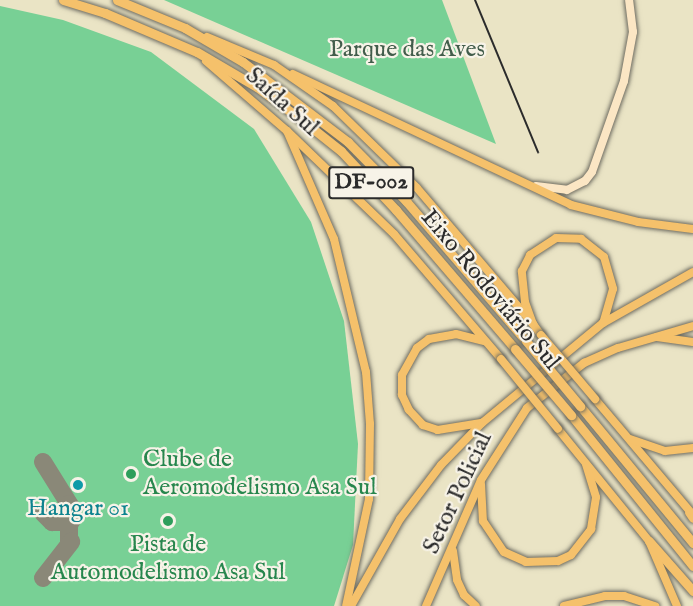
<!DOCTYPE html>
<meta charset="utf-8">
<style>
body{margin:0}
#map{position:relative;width:693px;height:606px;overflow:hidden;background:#eae4c5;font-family:"IM FELL English",serif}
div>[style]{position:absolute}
.green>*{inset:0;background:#78d095}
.taxiway>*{height:18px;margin:-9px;padding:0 9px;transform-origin:9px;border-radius:9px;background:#8a8878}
.roads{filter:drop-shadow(0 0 2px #6e6c61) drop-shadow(0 0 2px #6e6c61)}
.secondary>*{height:8px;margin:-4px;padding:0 4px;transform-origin:4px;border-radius:4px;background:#fbe6c4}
.primary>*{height:8px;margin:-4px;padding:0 4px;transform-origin:4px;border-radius:4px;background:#f5c16b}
.highway>*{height:9px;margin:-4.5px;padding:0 4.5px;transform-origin:4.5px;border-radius:4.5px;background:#f5c16b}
.rail>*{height:2px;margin:-1px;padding:0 1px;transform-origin:1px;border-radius:1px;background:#2b2b2b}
.bridges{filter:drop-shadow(0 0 2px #6e6c61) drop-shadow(0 0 2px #6e6c61)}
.primary-bridge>*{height:8px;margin:-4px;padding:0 4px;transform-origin:4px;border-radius:4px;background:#f5c16b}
.highway-bridge>*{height:9px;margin:-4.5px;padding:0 4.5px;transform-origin:4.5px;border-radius:4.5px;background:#f5c16b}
.dots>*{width:16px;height:16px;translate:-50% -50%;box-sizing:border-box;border:3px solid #f7f3e8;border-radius:50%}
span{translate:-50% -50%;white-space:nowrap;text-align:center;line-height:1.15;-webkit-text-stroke:4.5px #f7f3e8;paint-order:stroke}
.shield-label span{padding:2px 4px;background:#f7f3e8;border:2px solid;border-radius:4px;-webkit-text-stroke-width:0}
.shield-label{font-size:22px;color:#2b2b2b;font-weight:700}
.park-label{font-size:24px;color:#425d4b}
.street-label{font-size:24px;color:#2b2b2b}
.leisure-label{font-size:24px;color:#27864d}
.left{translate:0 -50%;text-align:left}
.culture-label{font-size:24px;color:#0d838f}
</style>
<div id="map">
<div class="green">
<div style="clip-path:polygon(164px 0,442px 0,496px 144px)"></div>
<div style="clip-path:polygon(0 6px,63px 20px,151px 52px,254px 129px,311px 222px,344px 321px,358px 444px,353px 545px,334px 606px,0 606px)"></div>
</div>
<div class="taxiway">
<div style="left:43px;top:462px;width:53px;rotate:58.1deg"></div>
<div style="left:43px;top:513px;width:13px;rotate:45deg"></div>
<div style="left:52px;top:522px;width:19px"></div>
<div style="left:69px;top:544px;width:40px;rotate:-90deg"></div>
<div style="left:43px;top:578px;width:46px;rotate:-52.1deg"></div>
</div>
<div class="roads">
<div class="secondary">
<div style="left:536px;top:186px;width:31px;rotate:7deg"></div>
<div style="left:567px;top:190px;width:20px;rotate:-27deg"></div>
<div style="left:585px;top:181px;width:11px;rotate:-52deg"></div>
<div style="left:592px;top:172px;width:96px;rotate:-70.6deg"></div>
<div style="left:624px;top:81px;width:50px;rotate:-79.6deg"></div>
<div style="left:633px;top:32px;width:32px;rotate:-97deg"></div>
</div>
<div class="primary">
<div style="left:207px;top:37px;width:73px;rotate:22.7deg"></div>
<div style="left:274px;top:65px;width:72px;rotate:34.8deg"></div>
<div style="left:333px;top:106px;width:117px;rotate:44.3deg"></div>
<div style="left:417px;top:188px;width:179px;rotate:49.5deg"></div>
<div style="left:206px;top:61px;width:107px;rotate:40.8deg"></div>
<div style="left:287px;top:131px;width:149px;rotate:43.9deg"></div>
<div style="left:394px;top:234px;width:165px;rotate:49.4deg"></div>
<div style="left:293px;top:74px;width:307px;rotate:25.2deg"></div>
<div style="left:571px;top:205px;width:69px;rotate:14.2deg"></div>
<div style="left:638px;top:222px;width:55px;rotate:7.3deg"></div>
<div style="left:287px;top:131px;width:118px;rotate:66.5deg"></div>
<div style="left:334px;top:239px;width:137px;rotate:76.5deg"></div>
<div style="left:366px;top:372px;width:52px;rotate:85.6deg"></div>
<div style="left:370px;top:424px;width:75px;rotate:90.8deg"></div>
<div style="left:369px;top:499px;width:109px;rotate:102.1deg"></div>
<div style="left:541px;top:335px;width:14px;rotate:-126deg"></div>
<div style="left:533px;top:324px;width:23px;rotate:-110deg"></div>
<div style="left:525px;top:302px;width:31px;rotate:-96deg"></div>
<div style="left:522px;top:271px;width:18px;rotate:-63deg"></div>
<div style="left:530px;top:255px;width:31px;rotate:-33deg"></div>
<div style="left:556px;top:238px;width:25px;rotate:2deg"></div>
<div style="left:581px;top:239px;width:29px;rotate:38deg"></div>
<div style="left:604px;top:257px;width:33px;rotate:74deg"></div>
<div style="left:613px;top:289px;width:35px;rotate:106deg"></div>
<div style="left:657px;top:337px;width:36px;rotate:8deg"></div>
<div style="left:595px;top:399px;width:152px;rotate:49.8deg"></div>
<div style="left:481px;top:423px;width:44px;rotate:170.8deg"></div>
<div style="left:438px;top:430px;width:16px;rotate:-162deg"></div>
<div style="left:423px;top:425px;width:21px;rotate:-133deg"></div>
<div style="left:409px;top:410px;width:17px;rotate:-115deg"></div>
<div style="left:402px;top:395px;width:20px;rotate:-90deg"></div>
<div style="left:402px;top:375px;width:31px;rotate:-61deg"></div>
<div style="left:417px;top:348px;width:15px;rotate:-37deg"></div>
<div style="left:429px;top:339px;width:27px;rotate:-10deg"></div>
<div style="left:456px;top:334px;width:30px;rotate:14deg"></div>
<div style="left:558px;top:429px;width:144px;rotate:50.9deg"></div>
<div style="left:649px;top:541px;width:71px;rotate:66.7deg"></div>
<div style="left:630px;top:439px;width:37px;rotate:19deg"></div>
<div style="left:665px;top:451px;width:28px;rotate:-6deg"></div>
<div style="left:481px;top:484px;width:37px;rotate:87deg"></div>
<div style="left:483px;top:521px;width:37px;rotate:56deg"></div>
<div style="left:504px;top:552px;width:24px;rotate:24deg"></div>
<div style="left:526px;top:562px;width:32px;rotate:-2deg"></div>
<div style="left:558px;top:561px;width:14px;rotate:-25deg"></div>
<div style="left:571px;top:555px;width:33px;rotate:-52deg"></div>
<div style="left:591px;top:529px;width:32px;rotate:-81deg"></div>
<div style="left:596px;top:497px;width:34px;rotate:-107deg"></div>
<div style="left:453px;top:551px;width:29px;rotate:82deg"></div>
<div style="left:457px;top:580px;width:17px;rotate:65deg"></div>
<div style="left:464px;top:595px;width:16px;rotate:43deg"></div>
<div style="left:351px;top:606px;width:100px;rotate:-60.6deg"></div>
<div style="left:400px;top:519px;width:68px;rotate:-52.8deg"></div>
<div style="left:441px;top:465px;width:59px;rotate:-45.7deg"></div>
<div style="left:482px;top:423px;width:157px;rotate:-39.6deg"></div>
<div style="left:603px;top:323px;width:103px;rotate:-29.5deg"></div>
<div style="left:426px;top:606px;width:137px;rotate:-66.4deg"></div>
<div style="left:481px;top:480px;width:85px;rotate:-57.4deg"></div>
<div style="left:527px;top:408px;width:73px;rotate:-38.3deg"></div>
<div style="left:584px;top:363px;width:37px;rotate:-24deg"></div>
<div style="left:618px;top:348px;width:78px;rotate:-16.3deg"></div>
<div style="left:564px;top:606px;width:42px;rotate:-13.7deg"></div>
<div style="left:605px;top:596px;width:19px"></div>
<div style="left:624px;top:596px;width:33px;rotate:18deg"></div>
</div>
<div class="highway">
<div style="left:63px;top:0;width:44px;rotate:17.2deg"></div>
<div style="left:105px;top:13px;width:100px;rotate:23deg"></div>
<div style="left:197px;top:52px;width:69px;rotate:30.3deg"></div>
<div style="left:257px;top:87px;width:56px;rotate:36.3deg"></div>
<div style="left:302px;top:120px;width:50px;rotate:38.5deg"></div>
<div style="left:341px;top:151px;width:81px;rotate:47deg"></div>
<div style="left:396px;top:210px;width:183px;rotate:49.4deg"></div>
<div style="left:117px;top:0;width:74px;rotate:22.4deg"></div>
<div style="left:185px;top:28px;width:67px;rotate:30.4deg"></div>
<div style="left:243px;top:62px;width:132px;rotate:37.3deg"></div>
<div style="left:348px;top:142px;width:83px;rotate:45.5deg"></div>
<div style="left:406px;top:201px;width:184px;rotate:49.4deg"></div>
<div style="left:580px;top:406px;width:178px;rotate:50.5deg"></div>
<div style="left:571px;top:415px;width:194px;rotate:51.1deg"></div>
<div style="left:689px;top:512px;width:7px;rotate:56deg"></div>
<div style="left:649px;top:541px;width:67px;rotate:48.7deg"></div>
</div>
</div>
<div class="rail">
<div style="left:475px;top:0;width:165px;rotate:67.5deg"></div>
</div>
<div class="bridges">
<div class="primary-bridge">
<div style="left:541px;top:335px;width:84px;rotate:49.8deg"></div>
<div style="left:501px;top:359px;width:90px;rotate:50.8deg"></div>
</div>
<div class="highway-bridge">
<div style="left:526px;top:341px;width:85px;rotate:50.3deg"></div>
<div style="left:515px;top:349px;width:87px;rotate:49.7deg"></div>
</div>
</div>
<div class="dots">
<div style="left:131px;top:474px;background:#2e9e5b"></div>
<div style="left:78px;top:485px;background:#0f9aa8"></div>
<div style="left:168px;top:521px;background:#2e9e5b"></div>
</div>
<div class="shield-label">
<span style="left:371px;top:183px">DF-002</span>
</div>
<div class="park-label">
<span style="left:407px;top:50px">Parque das Aves</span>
</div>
<div class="street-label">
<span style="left:282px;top:102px;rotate:42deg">Saída Sul</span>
<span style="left:490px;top:290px;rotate:50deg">Eixo Rodoviário Sul</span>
<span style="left:458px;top:493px;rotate:-65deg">Setor Policial</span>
</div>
<div class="leisure-label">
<span class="left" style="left:143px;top:474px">Clube de<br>Aeromodelismo Asa Sul</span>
<span style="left:168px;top:559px">Pista de<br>Automodelismo Asa Sul</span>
</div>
<div class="culture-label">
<span style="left:78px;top:509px">Hangar 01</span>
</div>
</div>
